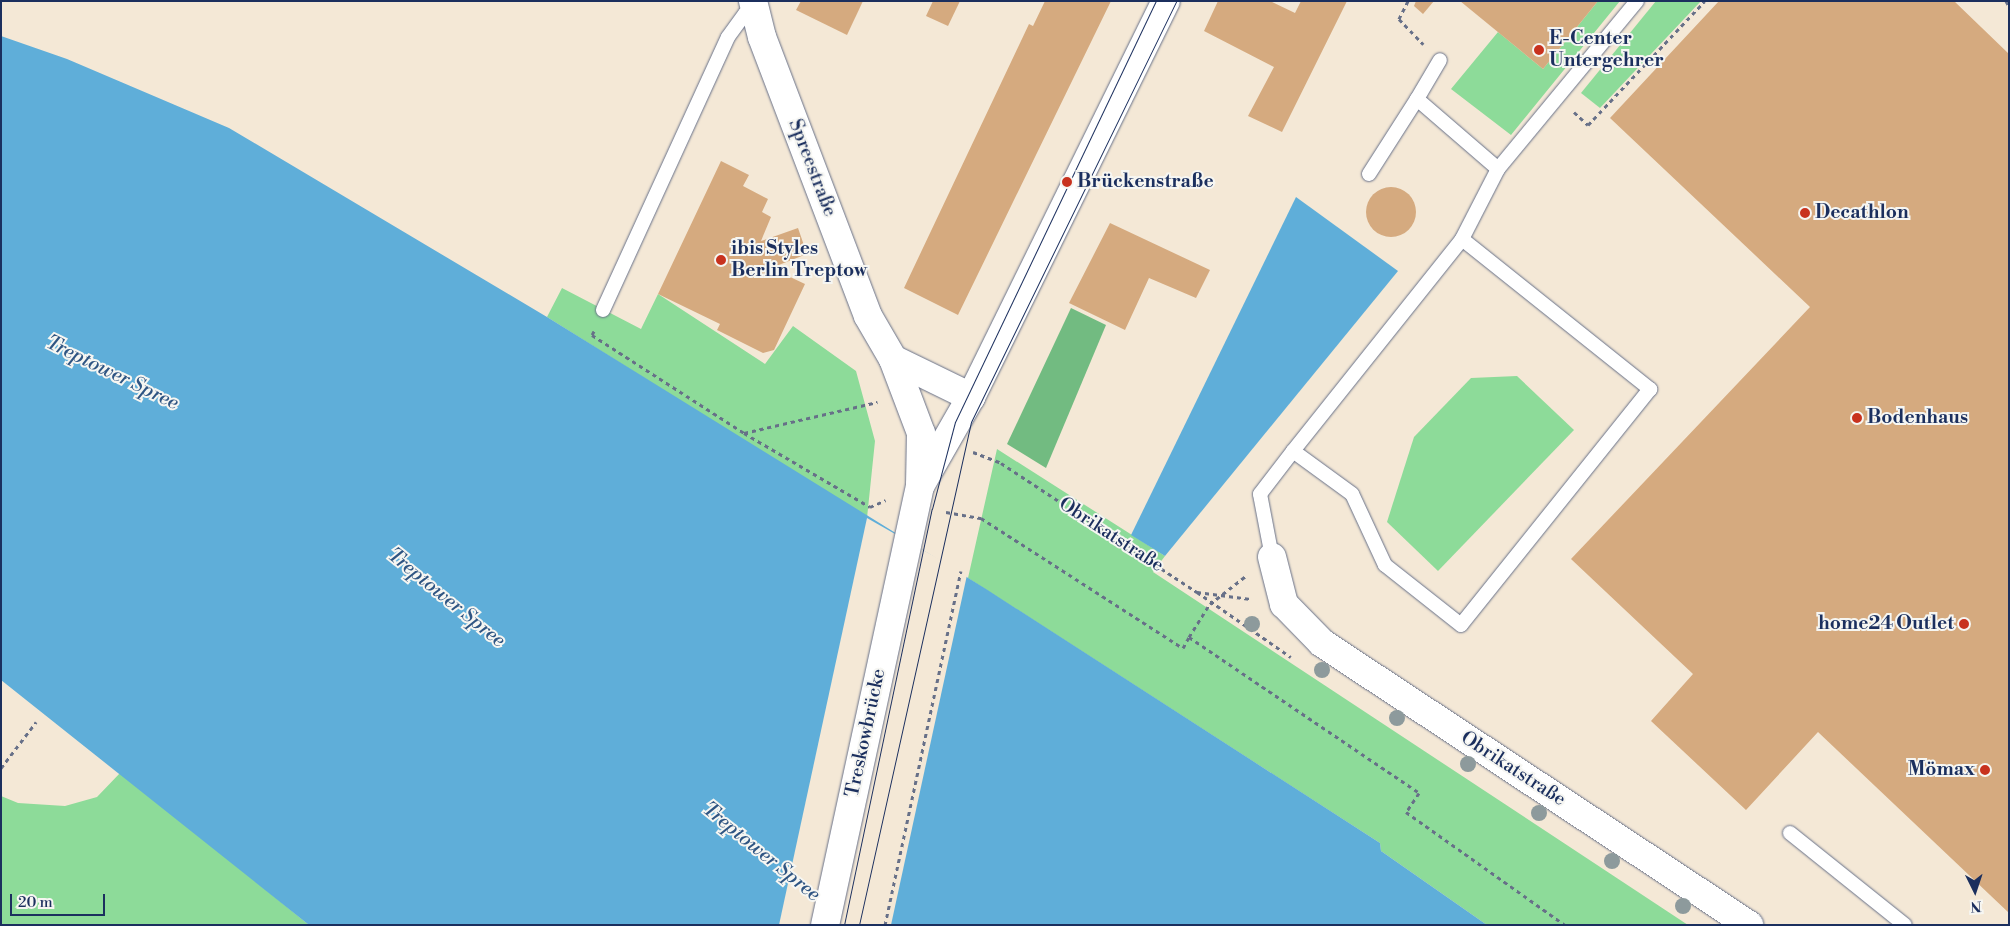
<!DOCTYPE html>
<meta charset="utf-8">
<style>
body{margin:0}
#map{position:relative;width:2010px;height:926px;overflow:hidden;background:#f4e8d6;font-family:"Libre Bodoni",serif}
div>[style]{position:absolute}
.green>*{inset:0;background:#8ddb99}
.forest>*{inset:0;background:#72bb81}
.water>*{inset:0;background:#5faed9}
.pier>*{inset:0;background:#f4e8d6}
.building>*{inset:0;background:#d5aa7f}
.round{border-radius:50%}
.path>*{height:3px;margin-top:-1.5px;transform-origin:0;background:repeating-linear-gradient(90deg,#677088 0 4px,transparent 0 8px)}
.roads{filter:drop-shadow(0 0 1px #677088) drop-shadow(0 0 1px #677088)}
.service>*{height:14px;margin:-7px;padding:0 7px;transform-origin:7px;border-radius:7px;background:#fff}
.minor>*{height:28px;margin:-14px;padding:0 14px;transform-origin:14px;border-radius:14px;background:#fff}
.secondary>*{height:28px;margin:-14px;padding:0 14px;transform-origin:14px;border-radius:14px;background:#fff}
.tram>*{height:1px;margin:-0.5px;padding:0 0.5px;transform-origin:0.5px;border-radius:0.5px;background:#1b2f5e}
.trees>*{width:16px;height:16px;margin:-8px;border-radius:50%;background:#8d9a9c}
.dots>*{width:14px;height:14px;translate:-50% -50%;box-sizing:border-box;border:2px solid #f6f6f2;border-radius:50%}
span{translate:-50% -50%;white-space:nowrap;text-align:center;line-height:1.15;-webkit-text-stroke:4px #f6f6f2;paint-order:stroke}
.poi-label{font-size:19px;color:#1b2f5e;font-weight:700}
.left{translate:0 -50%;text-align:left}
.right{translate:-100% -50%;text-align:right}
.street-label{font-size:19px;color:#1b2f5e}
.water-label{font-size:20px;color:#2f5583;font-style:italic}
.frame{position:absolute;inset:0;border:2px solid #1b2f5e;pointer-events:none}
.north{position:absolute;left:1950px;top:866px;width:50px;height:50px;-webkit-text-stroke:4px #f6f6f2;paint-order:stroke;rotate:176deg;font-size:14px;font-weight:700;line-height:20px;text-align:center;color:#1b2f5e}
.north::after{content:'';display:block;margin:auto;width:18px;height:22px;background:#1b2f5e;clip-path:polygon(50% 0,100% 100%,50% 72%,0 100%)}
.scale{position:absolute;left:10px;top:894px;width:95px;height:22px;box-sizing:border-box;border:2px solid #1b2f5e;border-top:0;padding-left:6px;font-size:15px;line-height:18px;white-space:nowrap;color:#1b2f5e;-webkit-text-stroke:4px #f6f6f2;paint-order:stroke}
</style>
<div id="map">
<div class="green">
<div style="clip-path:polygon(1598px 1px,1620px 1px,1511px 135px,1451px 89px,1498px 32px,1543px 69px)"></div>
<div style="clip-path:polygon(1656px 1px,1701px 1px,1600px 108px,1581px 93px)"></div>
<div style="clip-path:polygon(562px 288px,641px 329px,658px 294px,765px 364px,793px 326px,856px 371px,875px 441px,867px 518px,547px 317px)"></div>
<div style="clip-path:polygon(1517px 376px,1574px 430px,1438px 571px,1387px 522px,1414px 437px,1471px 378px)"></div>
<div style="clip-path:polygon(997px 449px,1165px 556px,1153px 572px,1688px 925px,1487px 925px,1381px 851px,1380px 843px,968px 578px)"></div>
<div style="clip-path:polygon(121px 772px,309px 925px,1px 925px,1px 796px,18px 803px,65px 806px,97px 797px)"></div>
</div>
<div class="forest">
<div style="clip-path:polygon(1071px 308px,1106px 325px,1046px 468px,1007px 444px)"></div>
</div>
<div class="water">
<div style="clip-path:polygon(1px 36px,67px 59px,229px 128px,547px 317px,986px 589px,1380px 843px,1381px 851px,1487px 925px,309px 925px,1px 680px)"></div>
<div style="clip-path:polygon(1296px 197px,1398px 271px,1165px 556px,1131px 535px)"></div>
</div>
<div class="pier">
<div style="clip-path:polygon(867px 518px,967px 575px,891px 925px,779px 925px)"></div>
</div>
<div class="building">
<div style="clip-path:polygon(801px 1px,863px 1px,847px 35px,796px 10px)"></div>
<div style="clip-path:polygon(933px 1px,960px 1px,948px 26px,926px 16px)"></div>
<div style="clip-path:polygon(1045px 1px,1111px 1px,958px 315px,904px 288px,1029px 24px,1033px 26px)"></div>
<div style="clip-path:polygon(1218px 1px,1270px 1px,1295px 13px,1301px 1px,1347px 1px,1282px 132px,1248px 116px,1274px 67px,1204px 31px)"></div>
<div style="clip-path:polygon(1416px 1px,1434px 1px,1423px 14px,1414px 6px)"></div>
<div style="clip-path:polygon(1460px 1px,1598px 1px,1543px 69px)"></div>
<div style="clip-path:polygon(1719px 1px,1954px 1px,2009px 54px,2009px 913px,1818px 732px,1746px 810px,1651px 721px,1693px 674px,1571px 559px,1810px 307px,1610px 118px)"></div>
<div style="clip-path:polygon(721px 161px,749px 175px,743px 186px,768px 199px,762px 212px,771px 217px,761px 241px,798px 228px,807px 254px,771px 268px,805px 284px,774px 350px,763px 353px,717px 330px,720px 324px,658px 294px)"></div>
<div class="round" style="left:1366px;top:187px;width:50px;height:50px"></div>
<div style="clip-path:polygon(1110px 223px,1210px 270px,1196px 298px,1149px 278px,1125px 330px,1069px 303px)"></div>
</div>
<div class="path">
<div style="left:1408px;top:1px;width:20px;rotate:117deg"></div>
<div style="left:1399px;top:19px;width:35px;rotate:46deg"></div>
<div style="left:2006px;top:1px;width:6px;rotate:59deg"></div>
<div style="left:1574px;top:112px;width:19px;rotate:43deg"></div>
<div style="left:1588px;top:125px;width:170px;rotate:-46.7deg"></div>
<div style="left:594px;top:331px;width:4px;rotate:117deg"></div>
<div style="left:592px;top:335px;width:181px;rotate:32.8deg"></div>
<div style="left:744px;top:433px;width:146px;rotate:30.4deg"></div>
<div style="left:870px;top:507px;width:17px;rotate:-24deg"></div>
<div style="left:744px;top:433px;width:137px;rotate:-13.1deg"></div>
<div style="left:973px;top:452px;width:30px;rotate:21deg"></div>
<div style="left:1001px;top:463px;width:235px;rotate:33.4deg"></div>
<div style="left:1197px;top:592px;width:54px;rotate:7.4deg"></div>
<div style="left:946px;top:512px;width:36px;rotate:10deg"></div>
<div style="left:981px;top:518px;width:240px;rotate:32.8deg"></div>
<div style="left:1183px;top:648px;width:13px;rotate:-61deg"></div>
<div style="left:1189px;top:637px;width:278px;rotate:34.1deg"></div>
<div style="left:1419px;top:793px;width:23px;rotate:124deg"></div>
<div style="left:1406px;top:812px;width:195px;rotate:35.4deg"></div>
<div style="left:1197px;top:592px;width:114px;rotate:34.7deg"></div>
<div style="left:1189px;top:637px;width:39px;rotate:-58deg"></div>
<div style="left:1210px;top:604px;width:47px;rotate:-38.1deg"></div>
<div style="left:1px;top:768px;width:58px;rotate:-52.7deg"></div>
<div style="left:885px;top:925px;width:362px;rotate:-77.9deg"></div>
</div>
<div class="roads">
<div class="service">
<div style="left:1417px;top:99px;width:45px;rotate:-59.5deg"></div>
<div style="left:1369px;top:174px;width:89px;rotate:-57.4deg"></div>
<div style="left:1417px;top:99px;width:107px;rotate:40.8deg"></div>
<div style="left:1462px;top:239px;width:241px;rotate:38.6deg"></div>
<div style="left:1650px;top:389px;width:302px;rotate:128.7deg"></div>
<div style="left:1461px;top:625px;width:97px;rotate:-141.7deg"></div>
<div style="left:1385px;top:565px;width:78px;rotate:-114.9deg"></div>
<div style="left:1352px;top:494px;width:73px;rotate:-143.9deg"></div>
<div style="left:1293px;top:451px;width:271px;rotate:-51.4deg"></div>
<div style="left:1462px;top:239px;width:79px;rotate:-62.8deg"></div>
<div style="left:1498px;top:169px;width:218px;rotate:-50.4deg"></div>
<div style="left:603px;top:310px;width:300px;rotate:-65.4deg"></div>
<div style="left:728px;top:37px;width:29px;rotate:-54deg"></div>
<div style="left:745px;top:14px;width:9px;rotate:-6deg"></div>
<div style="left:1272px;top:557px;width:64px;rotate:-100.8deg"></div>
<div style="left:1260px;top:494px;width:54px;rotate:-52.5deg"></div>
<div style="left:1790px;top:833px;width:147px;rotate:38.7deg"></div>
</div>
<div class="minor">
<div style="left:893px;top:359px;width:87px;rotate:26deg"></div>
<div style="left:920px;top:486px;width:103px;rotate:-60.2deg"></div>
<div style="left:971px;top:397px;width:441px;rotate:-63.8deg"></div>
<div style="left:1272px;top:557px;width:49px;rotate:75.7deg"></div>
<div style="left:1284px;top:604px;width:54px;rotate:45.7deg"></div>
<div style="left:1322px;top:643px;width:512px;rotate:33.44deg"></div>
</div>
<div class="secondary">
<div style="left:753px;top:1px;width:37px;rotate:76deg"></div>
<div style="left:762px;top:37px;width:298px;rotate:69.2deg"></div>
<div style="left:868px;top:316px;width:50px;rotate:59.8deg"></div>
<div style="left:893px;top:359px;width:79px;rotate:69.3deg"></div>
<div style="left:921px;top:433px;width:53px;rotate:91.1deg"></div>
<div style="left:920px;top:486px;width:449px;rotate:102.2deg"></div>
</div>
</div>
<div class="tram">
<div style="left:844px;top:925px;width:425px;rotate:-78.1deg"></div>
<div style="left:932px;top:509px;width:90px;rotate:-75.2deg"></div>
<div style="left:955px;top:422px;width:467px;rotate:-64.5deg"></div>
<div style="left:859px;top:925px;width:515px;rotate:-77.45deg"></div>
<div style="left:971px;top:422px;width:468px;rotate:-64deg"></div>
</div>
<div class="trees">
<div style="left:1252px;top:624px"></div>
<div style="left:1322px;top:670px"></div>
<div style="left:1397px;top:718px"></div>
<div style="left:1468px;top:764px"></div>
<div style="left:1539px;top:813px"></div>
<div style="left:1612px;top:861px"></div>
<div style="left:1683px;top:906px"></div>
</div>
<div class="dots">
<div style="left:1539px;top:50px;background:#c8321e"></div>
<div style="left:1067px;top:182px;background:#c8321e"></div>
<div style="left:1805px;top:213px;background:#c8321e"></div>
<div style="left:721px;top:260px;background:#c8321e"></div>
<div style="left:1857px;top:418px;background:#c8321e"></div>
<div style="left:1964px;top:624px;background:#c8321e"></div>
<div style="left:1985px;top:770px;background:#c8321e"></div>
</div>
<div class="poi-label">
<span class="left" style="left:1549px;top:50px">E-Center<br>Untergehrer</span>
<span class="left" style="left:1077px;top:182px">Brückenstraße</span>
<span class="left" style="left:1815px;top:213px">Decathlon</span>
<span class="left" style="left:731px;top:260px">ibis Styles<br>Berlin Treptow</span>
<span class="left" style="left:1867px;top:418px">Bodenhaus</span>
<span class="right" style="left:1954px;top:624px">home24 Outlet</span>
<span class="right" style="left:1975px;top:770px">Mömax</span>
</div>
<div class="street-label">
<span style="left:812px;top:168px;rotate:69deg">Spreestraße</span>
<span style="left:1111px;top:535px;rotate:33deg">Obrikatstraße</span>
<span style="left:866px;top:733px;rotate:-78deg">Treskowbrücke</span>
<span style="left:1513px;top:769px;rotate:33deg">Obrikatstraße</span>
</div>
<div class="water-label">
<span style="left:112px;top:373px;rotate:26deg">Treptower Spree</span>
<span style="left:446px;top:598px;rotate:39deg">Treptower Spree</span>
<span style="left:761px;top:852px;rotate:39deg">Treptower Spree</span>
</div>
<div class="frame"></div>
<div class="north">N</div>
<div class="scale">20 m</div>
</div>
